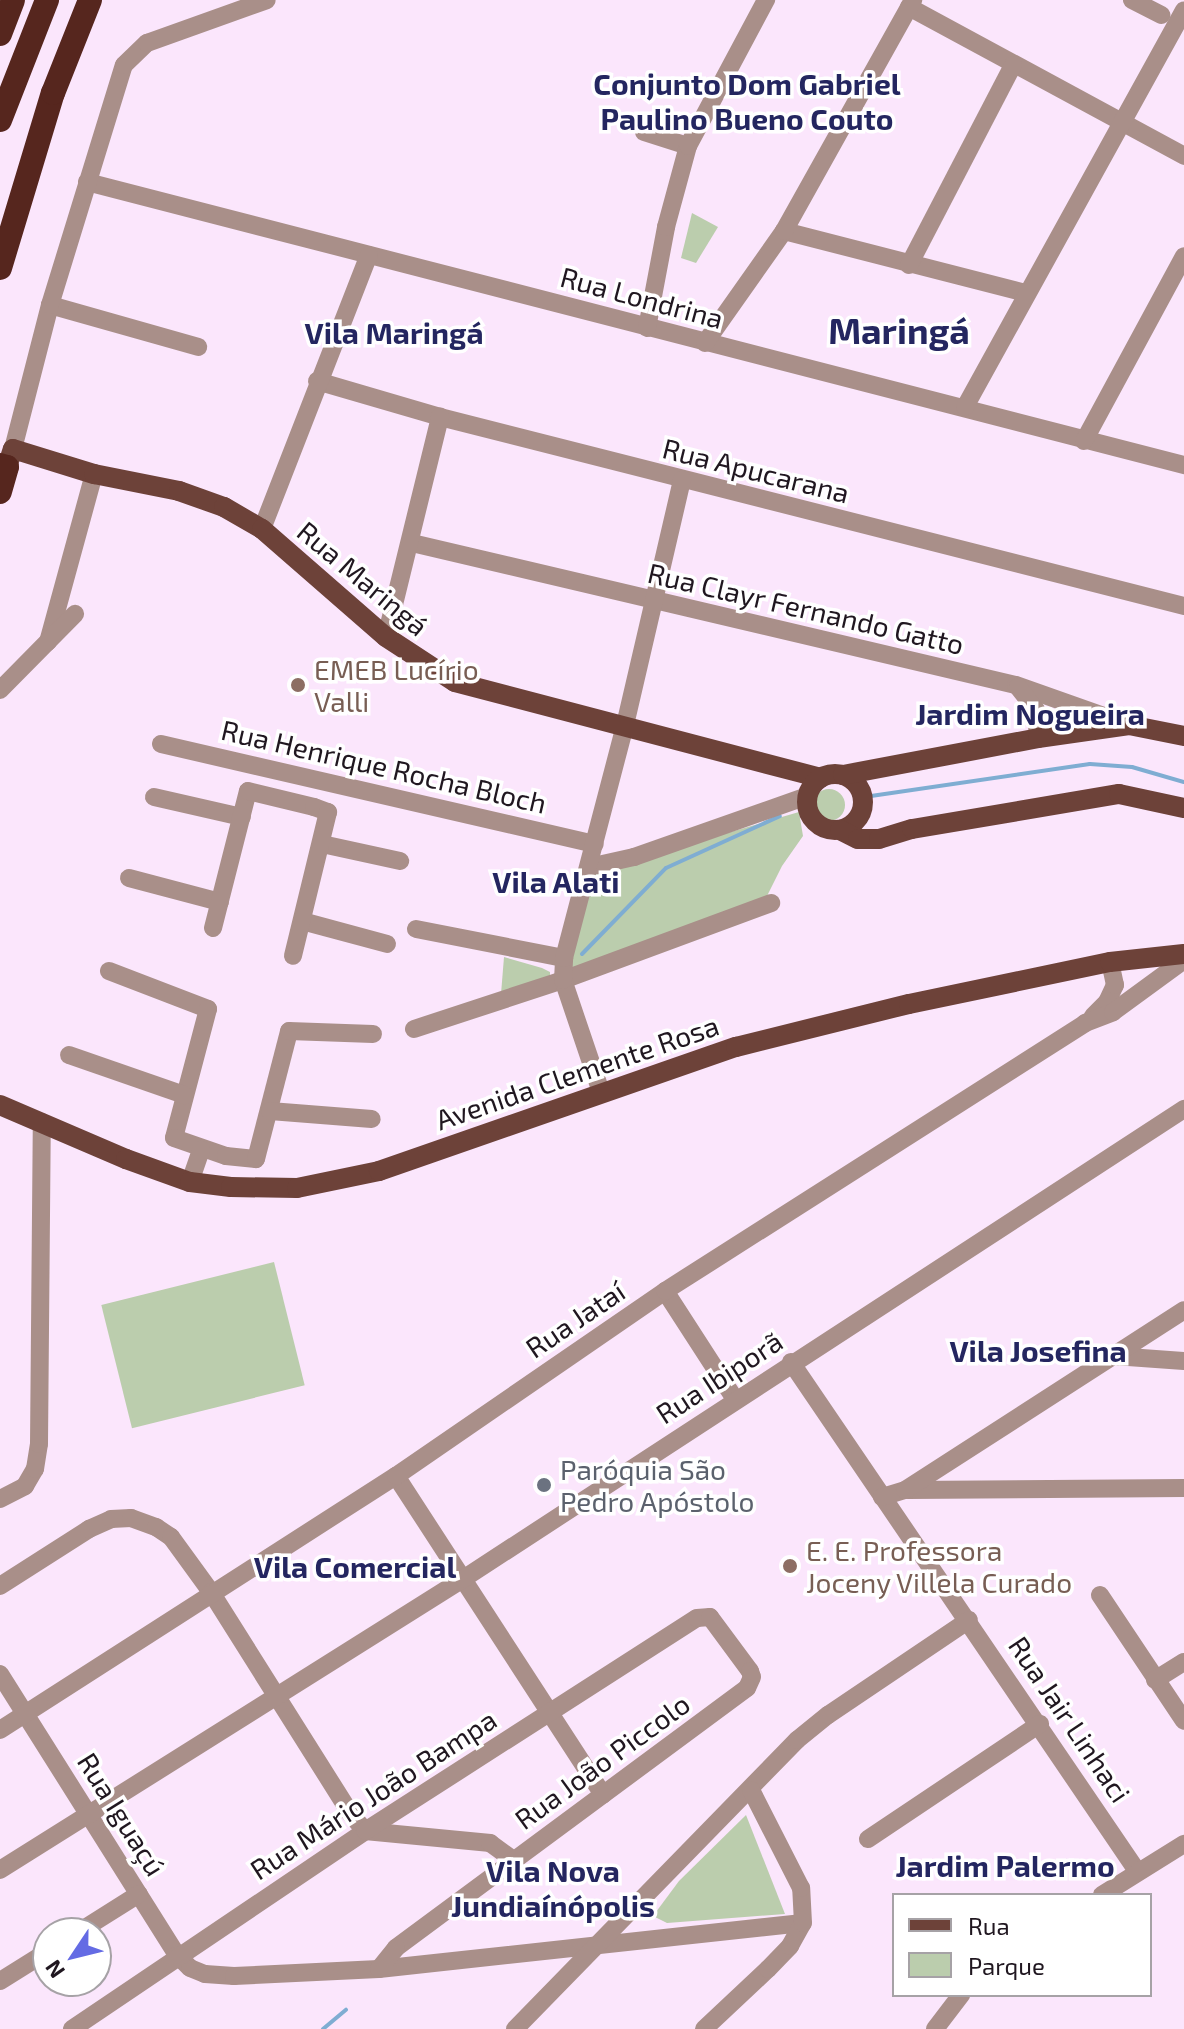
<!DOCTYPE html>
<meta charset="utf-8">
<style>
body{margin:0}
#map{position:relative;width:1184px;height:2029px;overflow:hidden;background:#fbe6fc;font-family:"Exo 2",sans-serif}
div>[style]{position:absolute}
.green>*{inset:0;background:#bbcdad;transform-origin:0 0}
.round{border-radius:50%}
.stream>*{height:4px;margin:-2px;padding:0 2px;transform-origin:2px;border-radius:2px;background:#7fadd2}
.minor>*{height:18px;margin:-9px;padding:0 9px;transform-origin:9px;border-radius:9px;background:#a98f89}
.major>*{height:20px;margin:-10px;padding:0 10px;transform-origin:10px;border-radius:10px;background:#6d4239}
.major>.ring{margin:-10px;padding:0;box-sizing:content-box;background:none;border:20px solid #6d4239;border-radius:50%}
.highway>*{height:24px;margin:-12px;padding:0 12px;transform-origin:12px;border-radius:12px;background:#56261e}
.dots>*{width:22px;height:22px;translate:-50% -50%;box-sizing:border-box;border:4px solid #fff;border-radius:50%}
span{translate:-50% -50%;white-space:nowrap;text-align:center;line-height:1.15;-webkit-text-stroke:7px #fff;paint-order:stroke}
.street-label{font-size:28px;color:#201720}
.education-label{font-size:28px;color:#785e54}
.left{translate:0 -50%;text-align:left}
.worship-label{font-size:28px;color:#5b616d}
.neighbourhood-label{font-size:30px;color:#242660;font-weight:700}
.district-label{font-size:36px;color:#242660;font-weight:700}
.legend{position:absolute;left:892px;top:1893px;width:260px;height:104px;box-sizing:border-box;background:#fff;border:2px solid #a6a2a6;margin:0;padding:10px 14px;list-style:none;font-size:24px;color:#201720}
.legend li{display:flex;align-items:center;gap:16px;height:40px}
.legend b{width:40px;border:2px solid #a6a2a6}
.north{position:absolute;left:32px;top:1917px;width:80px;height:80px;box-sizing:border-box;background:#fff;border:2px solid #a6a2a6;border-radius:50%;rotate:235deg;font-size:22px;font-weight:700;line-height:32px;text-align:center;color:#201720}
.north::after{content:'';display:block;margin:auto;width:28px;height:36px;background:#646be4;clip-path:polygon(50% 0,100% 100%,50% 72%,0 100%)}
</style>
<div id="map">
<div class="green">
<div style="clip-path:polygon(692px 213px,718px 227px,696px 263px,681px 258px)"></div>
<div class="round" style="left:813px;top:789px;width:32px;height:32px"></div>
<div style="clip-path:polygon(799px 812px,803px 836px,782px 866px,766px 898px,569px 973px,593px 872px)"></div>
<div style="clip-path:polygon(504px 957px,542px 968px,550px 972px,550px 976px,501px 994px)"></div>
<div style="left:274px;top:1262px;width:127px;height:178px;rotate:76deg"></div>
<div style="clip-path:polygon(746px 1815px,785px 1914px,667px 1923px,653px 1916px,679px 1881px)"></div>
</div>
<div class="stream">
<div style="left:871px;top:796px;width:221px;rotate:-8.3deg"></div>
<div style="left:1090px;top:764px;width:42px;rotate:4.1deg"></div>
<div style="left:1132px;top:767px;width:54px;rotate:16.1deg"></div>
<div style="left:582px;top:954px;width:120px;rotate:-45.7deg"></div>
<div style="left:666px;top:868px;width:125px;rotate:-24.5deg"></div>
<div style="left:323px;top:2029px;width:30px;rotate:-40deg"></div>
</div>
<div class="minor">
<div style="left:1132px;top:0;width:33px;rotate:27deg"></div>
<div style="left:909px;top:7px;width:313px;rotate:28.4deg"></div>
<div style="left:644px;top:132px;width:46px;rotate:17.7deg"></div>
<div style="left:87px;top:182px;width:1133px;rotate:14.47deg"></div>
<div style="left:784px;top:231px;width:250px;rotate:14.4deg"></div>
<div style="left:909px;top:265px;width:225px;rotate:-62.5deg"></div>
<div style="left:50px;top:305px;width:154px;rotate:15.8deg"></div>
<div style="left:647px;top:328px;width:103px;rotate:-79.3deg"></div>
<div style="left:666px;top:227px;width:84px;rotate:-74.8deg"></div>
<div style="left:688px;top:146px;width:166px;rotate:-61.9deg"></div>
<div style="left:705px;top:343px;width:137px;rotate:-54.8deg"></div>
<div style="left:784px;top:231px;width:265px;rotate:-60.8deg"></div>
<div style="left:317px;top:381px;width:128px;rotate:16.3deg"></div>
<div style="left:440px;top:417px;width:768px;rotate:14.25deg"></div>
<div style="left:965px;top:407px;width:453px;rotate:-61.1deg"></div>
<div style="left:1084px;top:441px;width:210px;rotate:-61.6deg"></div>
<div style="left:13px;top:449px;width:149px;rotate:-75.6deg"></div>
<div style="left:50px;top:305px;width:251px;rotate:-72.9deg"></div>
<div style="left:124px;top:65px;width:32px;rotate:-44deg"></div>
<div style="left:147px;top:43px;width:127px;rotate:-19.7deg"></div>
<div style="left:262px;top:529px;width:294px;rotate:-68.7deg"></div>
<div style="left:412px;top:543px;width:620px;rotate:13.23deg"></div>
<div style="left:1016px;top:685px;width:120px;rotate:19.5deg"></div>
<div style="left:386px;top:637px;width:227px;rotate:-76.2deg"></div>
<div style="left:48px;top:642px;width:174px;rotate:-74.7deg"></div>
<div style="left:1018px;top:687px;width:29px;rotate:52deg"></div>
<div style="left:1036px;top:710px;width:28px;rotate:86deg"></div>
<div style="left:0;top:690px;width:107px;rotate:-45.4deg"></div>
<div style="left:161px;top:744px;width:445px;rotate:13deg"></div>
<div style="left:154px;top:797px;width:90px;rotate:12.8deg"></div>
<div style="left:322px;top:844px;width:80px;rotate:12.3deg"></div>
<div style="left:589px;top:867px;width:46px;rotate:-12.5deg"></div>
<div style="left:634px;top:857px;width:183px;rotate:-19.4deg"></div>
<div style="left:129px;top:878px;width:94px;rotate:14.8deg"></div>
<div style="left:302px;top:921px;width:88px;rotate:15.1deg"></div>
<div style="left:213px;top:928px;width:141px;rotate:-75.7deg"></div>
<div style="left:248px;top:791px;width:68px;rotate:13.6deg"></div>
<div style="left:314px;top:807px;width:15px;rotate:20deg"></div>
<div style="left:328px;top:812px;width:148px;rotate:103.7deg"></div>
<div style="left:416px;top:929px;width:151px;rotate:11.1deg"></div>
<div style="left:109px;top:971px;width:106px;rotate:21deg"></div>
<div style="left:208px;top:1009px;width:133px;rotate:104.8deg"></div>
<div style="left:174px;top:1138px;width:55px;rotate:19.1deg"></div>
<div style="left:226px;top:1156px;width:30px;rotate:6deg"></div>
<div style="left:256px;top:1159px;width:132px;rotate:-75.5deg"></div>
<div style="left:289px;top:1031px;width:84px;rotate:2deg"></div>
<div style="left:1093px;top:1016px;width:20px;rotate:-45deg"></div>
<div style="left:1107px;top:1002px;width:19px;rotate:-65deg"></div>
<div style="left:1115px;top:985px;width:24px;rotate:-102deg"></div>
<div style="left:414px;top:1029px;width:157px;rotate:-18.2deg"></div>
<div style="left:563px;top:980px;width:222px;rotate:-20.3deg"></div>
<div style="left:69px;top:1055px;width:122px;rotate:19.2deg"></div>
<div style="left:601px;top:1092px;width:118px;rotate:-108.7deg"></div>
<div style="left:563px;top:980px;width:22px;rotate:-87deg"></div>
<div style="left:564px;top:958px;width:241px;rotate:-75.3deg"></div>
<div style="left:625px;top:725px;width:252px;rotate:-76.9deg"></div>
<div style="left:270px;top:1111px;width:102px;rotate:4.5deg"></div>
<div style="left:190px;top:1182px;width:34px;rotate:-71deg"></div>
<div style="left:665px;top:1291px;width:129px;rotate:57.1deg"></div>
<div style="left:1114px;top:1356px;width:70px;rotate:4.1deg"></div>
<div style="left:791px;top:1362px;width:615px;rotate:55.79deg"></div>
<div style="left:396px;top:1476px;width:380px;rotate:57deg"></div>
<div style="left:908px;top:1490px;width:276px;rotate:-0.4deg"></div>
<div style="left:882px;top:1497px;width:24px;rotate:-17deg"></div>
<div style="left:905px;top:1490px;width:332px;rotate:-32.8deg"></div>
<div style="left:0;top:1499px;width:28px;rotate:-27deg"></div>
<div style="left:25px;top:1486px;width:20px;rotate:-60deg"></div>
<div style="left:35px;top:1469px;width:25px;rotate:-81deg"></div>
<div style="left:39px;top:1444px;width:322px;rotate:-89.5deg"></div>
<div style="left:0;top:1586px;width:106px;rotate:-32.6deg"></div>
<div style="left:89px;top:1529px;width:24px;rotate:-24deg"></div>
<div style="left:111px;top:1519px;width:20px;rotate:-3deg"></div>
<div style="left:131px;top:1518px;width:27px;rotate:20deg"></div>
<div style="left:156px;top:1527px;width:18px;rotate:34deg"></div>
<div style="left:171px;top:1537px;width:68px;rotate:54deg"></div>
<div style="left:211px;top:1592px;width:261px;rotate:57.8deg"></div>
<div style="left:350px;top:1813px;width:23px;rotate:50deg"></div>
<div style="left:365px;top:1831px;width:126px;rotate:5.5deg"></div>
<div style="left:490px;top:1843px;width:29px;rotate:36deg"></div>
<div style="left:1100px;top:1595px;width:151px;rotate:56.3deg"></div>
<div style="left:0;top:1674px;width:332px;rotate:57.8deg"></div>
<div style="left:177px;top:1955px;width:18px;rotate:45deg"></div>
<div style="left:190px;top:1968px;width:16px;rotate:22deg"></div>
<div style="left:205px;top:1974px;width:29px;rotate:4deg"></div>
<div style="left:234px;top:1976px;width:145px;rotate:-2.8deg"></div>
<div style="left:379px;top:1969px;width:426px;rotate:-6.2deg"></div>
<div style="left:1155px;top:1680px;width:34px;rotate:-32deg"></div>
<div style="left:0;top:1730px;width:470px;rotate:-32.7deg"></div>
<div style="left:396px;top:1476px;width:326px;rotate:-34.5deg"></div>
<div style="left:665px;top:1291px;width:498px;rotate:-32.5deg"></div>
<div style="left:1085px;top:1023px;width:30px;rotate:-21deg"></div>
<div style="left:1113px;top:1012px;width:88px;rotate:-36.2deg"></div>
<div style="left:868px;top:1839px;width:207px;rotate:-33.8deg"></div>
<div style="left:0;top:1870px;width:547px;rotate:-32.15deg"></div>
<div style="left:463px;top:1579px;width:861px;rotate:-33.1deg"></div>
<div style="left:1102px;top:1895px;width:97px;rotate:-31.9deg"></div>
<div style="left:77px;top:1933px;width:73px;rotate:-32.2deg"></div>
<div style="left:0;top:1981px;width:57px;rotate:-32deg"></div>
<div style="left:72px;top:2029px;width:354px;rotate:-34deg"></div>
<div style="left:365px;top:1831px;width:394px;rotate:-32.7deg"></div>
<div style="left:697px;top:1618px;width:13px;rotate:-4deg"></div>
<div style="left:710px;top:1617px;width:67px;rotate:53.5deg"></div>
<div style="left:750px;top:1671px;width:6px;rotate:72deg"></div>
<div style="left:752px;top:1677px;width:12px;rotate:114deg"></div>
<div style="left:747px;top:1688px;width:437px;rotate:143.5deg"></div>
<div style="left:396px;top:1948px;width:27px;rotate:129deg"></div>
<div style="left:515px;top:2029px;width:404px;rotate:-45.7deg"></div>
<div style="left:797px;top:1740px;width:40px;rotate:-39deg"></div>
<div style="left:828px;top:1715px;width:170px;rotate:-34deg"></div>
<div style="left:704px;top:2029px;width:88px;rotate:-43.2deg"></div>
<div style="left:768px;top:1969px;width:32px;rotate:-46deg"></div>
<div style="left:790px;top:1946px;width:26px;rotate:-61deg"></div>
<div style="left:803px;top:1923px;width:35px;rotate:-93deg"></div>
<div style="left:801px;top:1888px;width:110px;rotate:-117deg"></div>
<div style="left:935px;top:2029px;width:43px;rotate:-52.6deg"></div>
</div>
<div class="major">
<div style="left:7px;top:467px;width:19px;rotate:-72deg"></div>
<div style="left:13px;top:449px;width:85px;rotate:17.2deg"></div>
<div style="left:94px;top:474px;width:87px;rotate:11.3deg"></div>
<div style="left:179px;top:491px;width:48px;rotate:19.6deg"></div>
<div style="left:224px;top:507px;width:44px;rotate:30.1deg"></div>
<div style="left:262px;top:529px;width:164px;rotate:41.1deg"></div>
<div style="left:386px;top:637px;width:82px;rotate:33.1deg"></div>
<div style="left:455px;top:682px;width:378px;rotate:14.7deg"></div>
<div class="ring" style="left:807px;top:774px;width:36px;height:36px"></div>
<div style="left:843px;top:775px;width:198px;rotate:-10.7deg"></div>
<div style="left:1038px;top:738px;width:92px;rotate:-8.1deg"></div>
<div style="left:1129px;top:725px;width:56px;rotate:11.3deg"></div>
<div style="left:840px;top:830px;width:20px;rotate:27deg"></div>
<div style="left:858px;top:839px;width:21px"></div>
<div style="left:879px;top:839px;width:34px;rotate:-17deg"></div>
<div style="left:912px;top:829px;width:210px;rotate:-9.6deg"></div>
<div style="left:1119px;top:794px;width:66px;rotate:12.2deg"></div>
<div style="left:0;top:1105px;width:137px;rotate:23.2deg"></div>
<div style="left:126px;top:1159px;width:68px;rotate:19.8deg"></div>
<div style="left:190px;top:1182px;width:41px;rotate:7deg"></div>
<div style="left:231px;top:1187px;width:66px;rotate:0.9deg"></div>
<div style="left:297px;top:1188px;width:84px;rotate:-11.7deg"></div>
<div style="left:379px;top:1171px;width:378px;rotate:-19.2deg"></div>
<div style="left:736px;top:1047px;width:178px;rotate:-14deg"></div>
<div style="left:909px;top:1004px;width:205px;rotate:-11.8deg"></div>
<div style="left:1110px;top:962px;width:74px;rotate:-6.2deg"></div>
</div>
<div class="highway">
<div style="left:0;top:34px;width:36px;rotate:-69deg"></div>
<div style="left:0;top:120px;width:129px;rotate:-68.6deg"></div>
<div style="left:0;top:268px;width:183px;rotate:-73.2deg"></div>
<div style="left:53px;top:93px;width:100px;rotate:-68.3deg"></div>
<div style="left:0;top:465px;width:7px;rotate:16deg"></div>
<div style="left:7px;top:467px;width:26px;rotate:106deg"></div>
</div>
<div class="dots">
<div style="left:298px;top:685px;background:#8d6e63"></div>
<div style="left:544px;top:1485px;background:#6b7280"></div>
<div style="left:790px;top:1566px;background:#8d6e63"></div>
</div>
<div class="street-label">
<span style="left:642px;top:297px;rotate:15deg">Rua Londrina</span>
<span style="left:756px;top:470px;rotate:14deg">Rua Apucarana</span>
<span style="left:363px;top:578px;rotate:40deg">Rua Maringá</span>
<span style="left:806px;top:608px;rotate:13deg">Rua Clayr Fernando Gatto</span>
<span style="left:384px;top:766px;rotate:13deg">Rua Henrique Rocha Bloch</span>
<span style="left:577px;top:1072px;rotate:-19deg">Avenida Clemente Rosa</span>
<span style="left:575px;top:1319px;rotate:-34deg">Rua Jataí</span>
<span style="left:719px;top:1377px;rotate:-33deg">Rua Ibiporã</span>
<span style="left:1070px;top:1719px;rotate:56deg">Rua Jair Linhaci</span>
<span style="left:602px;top:1761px;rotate:-36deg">Rua João Piccolo</span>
<span style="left:373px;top:1794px;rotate:-33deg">Rua Mário João Bampa</span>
<span style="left:122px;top:1814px;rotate:58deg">Rua Iguaçú</span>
</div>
<div class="education-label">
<span class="left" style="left:314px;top:685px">EMEB Lucírio<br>Valli</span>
<span class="left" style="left:806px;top:1566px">E. E. Professora<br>Joceny Villela Curado</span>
</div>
<div class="worship-label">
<span class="left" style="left:560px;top:1485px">Paróquia São<br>Pedro Apóstolo</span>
</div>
<div class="neighbourhood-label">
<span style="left:747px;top:100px">Conjunto Dom Gabriel<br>Paulino Bueno Couto</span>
<span style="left:394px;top:332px">Vila Maringá</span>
<span style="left:1030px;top:713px">Jardim Nogueira</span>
<span style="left:556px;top:881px">Vila Alati</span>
<span style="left:1038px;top:1350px">Vila Josefina</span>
<span style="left:355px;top:1566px">Vila Comercial</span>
<span style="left:1005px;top:1865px">Jardim Palermo</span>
<span style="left:553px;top:1887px">Vila Nova<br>Jundiaínópolis</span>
</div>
<div class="district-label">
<span style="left:899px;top:330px">Maringá</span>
</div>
<ul class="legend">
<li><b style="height:10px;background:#6d4239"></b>Rua</li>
<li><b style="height:22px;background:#bbcdad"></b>Parque</li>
</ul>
<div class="north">N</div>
</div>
